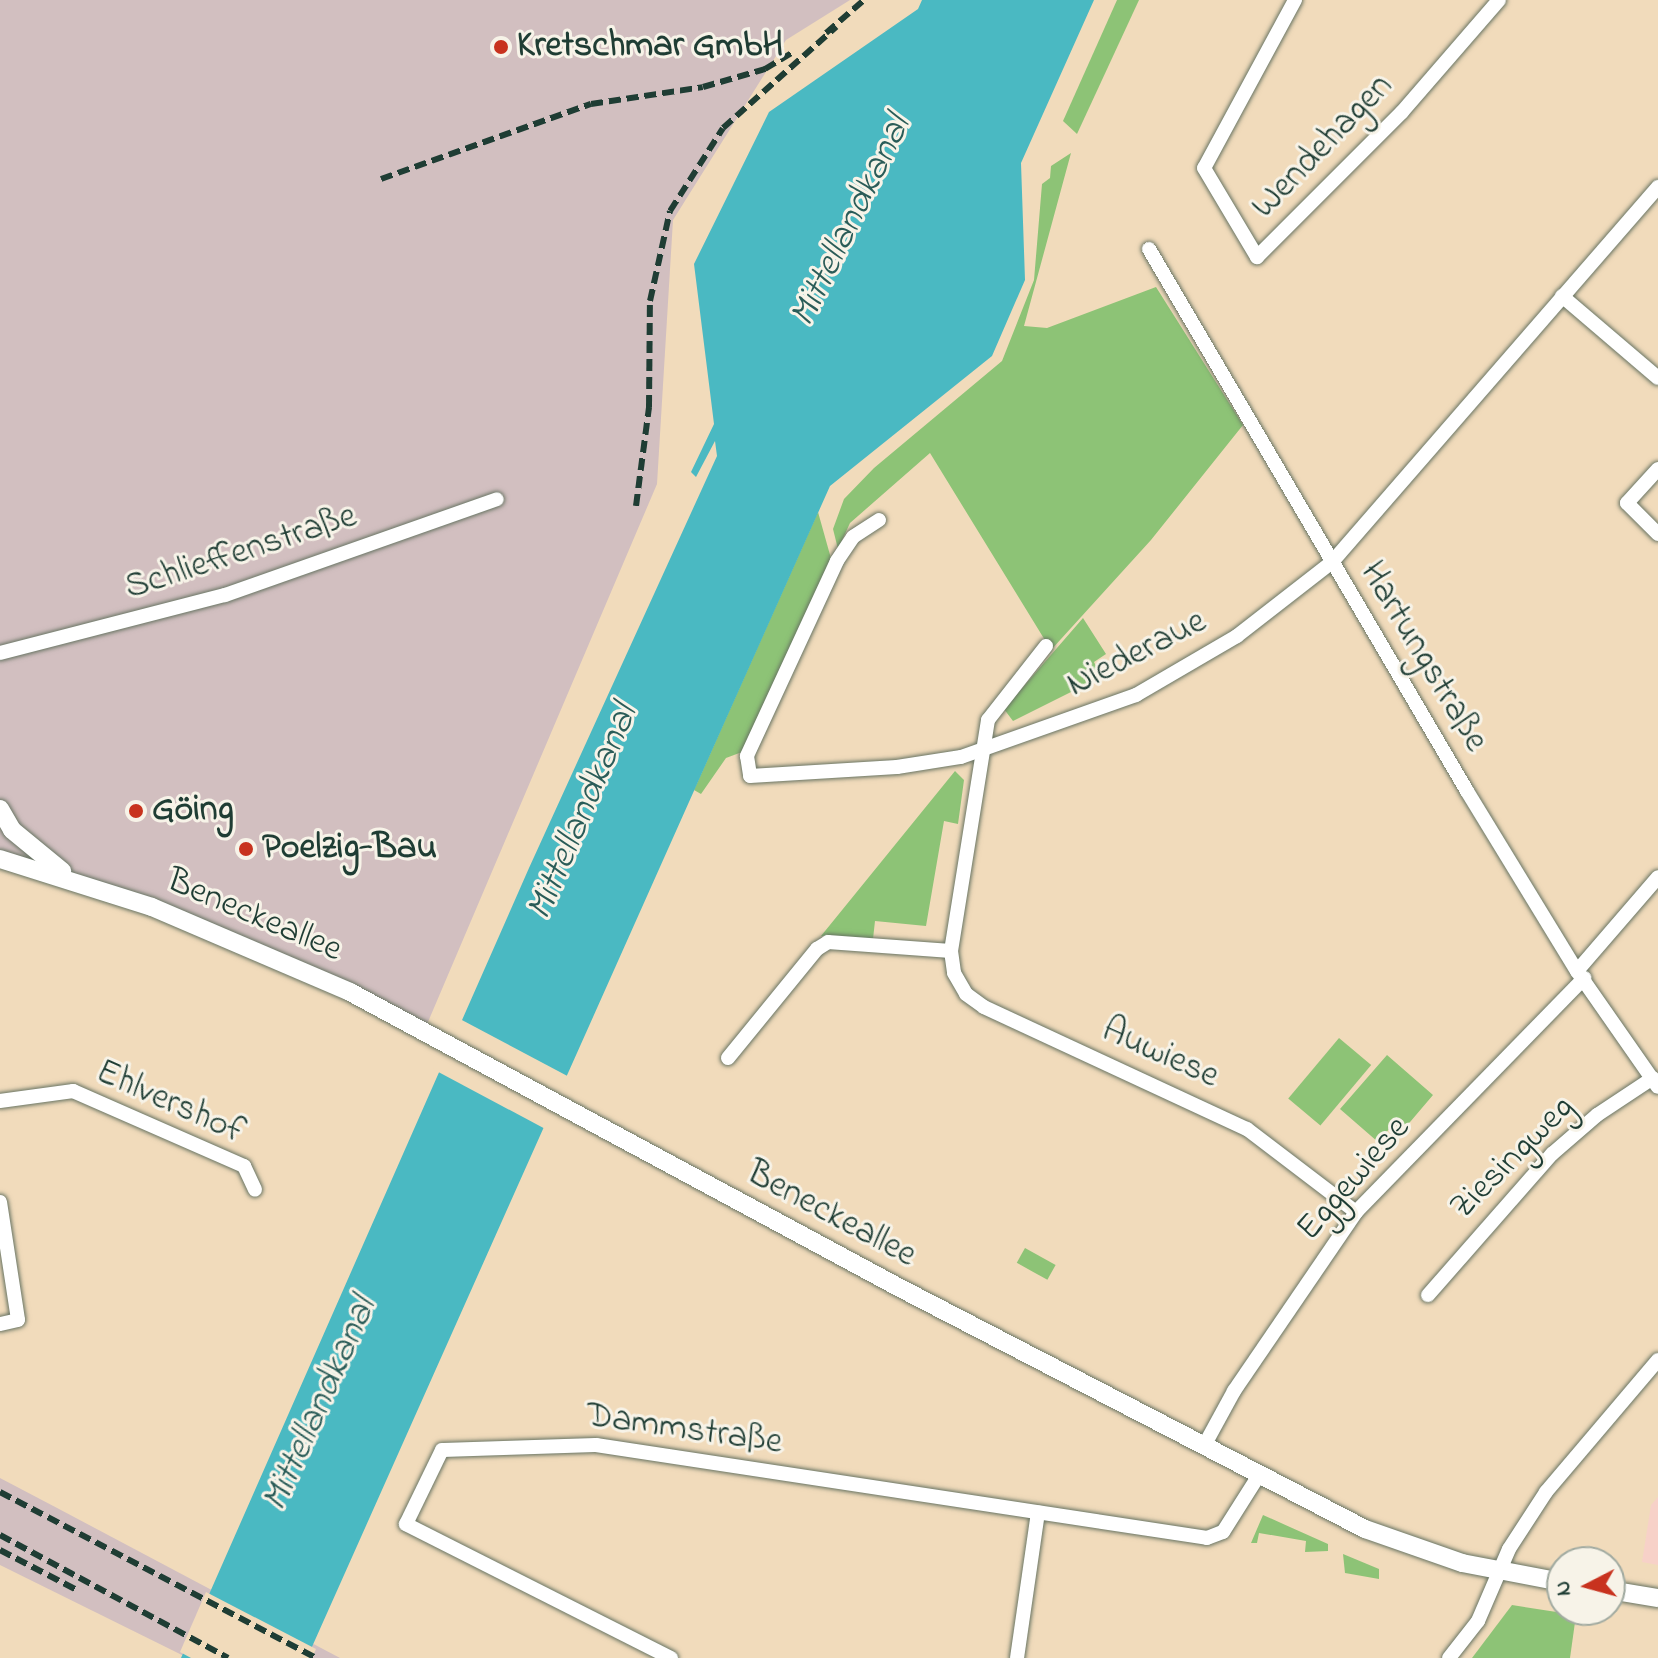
<!DOCTYPE html>
<meta charset="utf-8">
<style>
body{margin:0}
#map{position:relative;width:1658px;height:1658px;overflow:hidden;background:#f1dbbb;font-family:"Indie Flower",sans-serif}
div>[style]{position:absolute}
.built>*{inset:0;background:#f7d1c8}
.industrial>*{inset:0;background:#d2bfc0}
.green>*{inset:0;background:#8dc376;transform-origin:0 0}
.water>*{inset:0;background:#4ab9c2}
.pier>*{inset:0;background:#f1dbbb;transform-origin:0 0}
.roads{filter:drop-shadow(0 0 2px #687463) drop-shadow(0 0 2px #687463)}
.minor>*{height:14px;margin:-7px;padding:0 7px;transform-origin:7px;border-radius:7px;background:#fff}
.tertiary>*{height:18px;margin:-9px;padding:0 9px;transform-origin:9px;border-radius:9px;background:#fff}
.rail>*{height:6px;margin-top:-3px;transform-origin:0;background:repeating-linear-gradient(90deg,#1f3d34 0 12px,transparent 0 18px)}
.dots>*{width:22px;height:22px;translate:-50% -50%;box-sizing:border-box;border:4px solid #f7f3e8;border-radius:50%}
span{translate:-50% -50%;white-space:nowrap;text-align:center;line-height:1.15;-webkit-text-stroke:6px #f7f3e8;paint-order:stroke}
.poi-label{font-size:36px;color:#1f3d34;font-weight:700}
.left{translate:0 -50%;text-align:left}
.street-label{font-size:36px;color:#1f3d34}
.water-label{font-size:38px;color:#2a5c58;font-style:italic}
.north{position:absolute;left:1546px;top:1546px;width:80px;height:80px;box-sizing:border-box;background:#f7f3e8;border:2px solid #a1aaa0;border-radius:50%;rotate:264deg;font-size:22px;font-weight:700;line-height:32px;text-align:center;color:#1f3d34}
.north::after{content:'';display:block;margin:auto;width:28px;height:36px;background:#c8321e;clip-path:polygon(50% 0,100% 100%,50% 72%,0 100%)}
</style>
<div id="map">
<div class="built">
<div style="clip-path:polygon(1658px 1497px,1658px 1565px,1642px 1562px,1651px 1505px)"></div>
</div>
<div class="industrial">
<div style="clip-path:polygon(0 0,850px 0,786px 40px,673px 220px,657px 484px,425px 1029px,198px 929px,0 859px)"></div>
<div style="clip-path:polygon(0 1478px,59px 1509px,340px 1658px,188px 1658px,0 1565px)"></div>
</div>
<div class="green">
<div style="clip-path:polygon(1117px 0,1139px 0,1077px 134px,1063px 121px)"></div>
<div style="clip-path:polygon(1071px 153px,1024px 326px,1047px 328px,1156px 287px,1243px 425px,1151px 540px,1051px 650px,930px 453px,850px 523px,838px 549px,833px 529px,844px 499px,874px 468px,1002px 361px,1034px 280px,1042px 184px,1050px 178px,1051px 166px)"></div>
<div style="clip-path:polygon(818px 512px,832px 562px,742px 752px,726px 758px,701px 794px,694px 790px)"></div>
<div style="clip-path:polygon(1083px 618px,1106px 654px,1094px 662px,1101px 677px,1013px 721px,1004px 709px)"></div>
<div style="clip-path:polygon(955px 771px,964px 780px,958px 824px,944px 821px,926px 926px,875px 921px,873px 939px,821px 936px)"></div>
<div style="left:1339px;top:1038px;width:42px;height:79px;rotate:40deg"></div>
<div style="clip-path:polygon(1387px 1055px,1433px 1095px,1399px 1135px,1390px 1128px,1378px 1142px,1340px 1109px)"></div>
<div style="left:1025px;top:1248px;width:35px;height:17px;rotate:29deg"></div>
<div style="clip-path:polygon(1263px 1515px,1328px 1544px,1328px 1551px,1305px 1552px,1306px 1541px,1259px 1533px,1257px 1543px,1251px 1543px)"></div>
<div style="clip-path:polygon(1343px 1554px,1379px 1569px,1379px 1579px,1345px 1573px)"></div>
<div style="clip-path:polygon(1512px 1605px,1576px 1615px,1570px 1658px,1472px 1658px)"></div>
</div>
<div class="water">
<div style="clip-path:polygon(922px 0,1094px 0,1021px 163px,1025px 280px,992px 356px,830px 486px,307px 1658px,181px 1658px,529px 868px,717px 456px,715px 441px,696px 477px,691px 472px,714px 424px,694px 264px,769px 112px,918px 9px)"></div>
</div>
<div class="pier">
<div style="left:460px;top:1019px;width:127px;height:57px;rotate:28deg"></div>
<div style="clip-path:polygon(206px 1592px,316px 1649px,312px 1658px,191px 1658px,180px 1652px)"></div>
</div>
<div class="roads">
<div class="minor">
<div style="left:1295px;top:0;width:191px;rotate:118.4deg"></div>
<div style="left:1204px;top:168px;width:104px;rotate:59.2deg"></div>
<div style="left:1257px;top:257px;width:205px;rotate:-45deg"></div>
<div style="left:1402px;top:112px;width:148px;rotate:-49.1deg"></div>
<div style="left:1149px;top:249px;width:628px;rotate:59.6deg"></div>
<div style="left:1467px;top:791px;width:211px;rotate:58.6deg"></div>
<div style="left:1577px;top:971px;width:141px;rotate:55.1deg"></div>
<div style="left:1562px;top:296px;width:126px;rotate:40.5deg"></div>
<div style="left:1658px;top:469px;width:46px;rotate:132.4deg"></div>
<div style="left:1627px;top:503px;width:44px;rotate:45deg"></div>
<div style="left:879px;top:520px;width:31px;rotate:147deg"></div>
<div style="left:853px;top:537px;width:29px;rotate:124deg"></div>
<div style="left:837px;top:561px;width:215px;rotate:114.8deg"></div>
<div style="left:747px;top:756px;width:20px;rotate:81deg"></div>
<div style="left:750px;top:776px;width:147px;rotate:-3.5deg"></div>
<div style="left:897px;top:767px;width:65px;rotate:-8.9deg"></div>
<div style="left:961px;top:757px;width:186px;rotate:-19.5deg"></div>
<div style="left:1136px;top:695px;width:117px;rotate:-30.3deg"></div>
<div style="left:1237px;top:636px;width:120px;rotate:-37.9deg"></div>
<div style="left:1332px;top:562px;width:497px;rotate:-49deg"></div>
<div style="left:1046px;top:646px;width:94px;rotate:128.1deg"></div>
<div style="left:988px;top:720px;width:234px;rotate:99.1deg"></div>
<div style="left:951px;top:951px;width:22px;rotate:82deg"></div>
<div style="left:954px;top:973px;width:24px;rotate:60deg"></div>
<div style="left:966px;top:994px;width:22px;rotate:36deg"></div>
<div style="left:984px;top:1007px;width:290px;rotate:24.9deg"></div>
<div style="left:1247px;top:1129px;width:137px;rotate:37.3deg"></div>
<div style="left:0;top:653px;width:232px;rotate:-14.5deg"></div>
<div style="left:225px;top:595px;width:288px;rotate:-19.4deg"></div>
<div style="left:1577px;top:971px;width:124px;rotate:-49.2deg"></div>
<div style="left:728px;top:1058px;width:141px;rotate:-50.8deg"></div>
<div style="left:817px;top:949px;width:13px;rotate:-32deg"></div>
<div style="left:828px;top:942px;width:123px;rotate:4.2deg"></div>
<div style="left:0;top:1101px;width:74px;rotate:-7.8deg"></div>
<div style="left:73px;top:1091px;width:187px;rotate:23.7deg"></div>
<div style="left:244px;top:1166px;width:26px;rotate:65deg"></div>
<div style="left:0;top:1202px;width:119px;rotate:81.3deg"></div>
<div style="left:18px;top:1320px;width:18px;rotate:167deg"></div>
<div style="left:1428px;top:1295px;width:188px;rotate:-48.7deg"></div>
<div style="left:1552px;top:1154px;width:60px;rotate:-40.9deg"></div>
<div style="left:1597px;top:1115px;width:67px;rotate:-33.5deg"></div>
<div style="left:1204px;top:1446px;width:63px;rotate:-61.4deg"></div>
<div style="left:1234px;top:1391px;width:217px;rotate:-55.7deg"></div>
<div style="left:1356px;top:1212px;width:327px;rotate:-45.7deg"></div>
<div style="left:671px;top:1658px;width:297px;rotate:-153.2deg"></div>
<div style="left:406px;top:1524px;width:82px;rotate:-64.1deg"></div>
<div style="left:442px;top:1450px;width:154px;rotate:-1.9deg"></div>
<div style="left:596px;top:1445px;width:618px;rotate:8.65deg"></div>
<div style="left:1207px;top:1538px;width:17px;rotate:-21deg"></div>
<div style="left:1223px;top:1532px;width:67px;rotate:-57.7deg"></div>
<div style="left:1017px;top:1658px;width:147px;rotate:-81.8deg"></div>
<div style="left:1449px;top:1658px;width:47px;rotate:-51.9deg"></div>
<div style="left:1478px;top:1621px;width:78px;rotate:-66.7deg"></div>
<div style="left:1509px;top:1549px;width:68px;rotate:-57deg"></div>
<div style="left:1546px;top:1492px;width:173px;rotate:-49.7deg"></div>
</div>
<div class="tertiary">
<div style="left:0;top:809px;width:24px;rotate:60deg"></div>
<div style="left:12px;top:830px;width:65px;rotate:39.4deg"></div>
<div style="left:0;top:859px;width:159px;rotate:17.5deg"></div>
<div style="left:152px;top:907px;width:215px;rotate:23.2deg"></div>
<div style="left:350px;top:992px;width:625px;rotate:28.29deg"></div>
<div style="left:900px;top:1288px;width:524px;rotate:27.4deg"></div>
<div style="left:1365px;top:1529px;width:103px;rotate:19.3deg"></div>
<div style="left:1462px;top:1563px;width:102px;rotate:10.8deg"></div>
<div style="left:1610px;top:1590px;width:49px;rotate:9.5deg"></div>
</div>
</div>
<div class="rail">
<div style="left:826px;top:33px;width:50px;rotate:-41deg"></div>
<div style="left:381px;top:179px;width:223px;rotate:-19.7deg"></div>
<div style="left:591px;top:104px;width:113px;rotate:-8.6deg"></div>
<div style="left:703px;top:87px;width:65px;rotate:-16.2deg"></div>
<div style="left:765px;top:69px;width:31px;rotate:-31deg"></div>
<div style="left:636px;top:506px;width:100px;rotate:-82.5deg"></div>
<div style="left:649px;top:407px;width:106px;rotate:-89.5deg"></div>
<div style="left:650px;top:301px;width:92px;rotate:-77.5deg"></div>
<div style="left:670px;top:211px;width:98px;rotate:-57.4deg"></div>
<div style="left:723px;top:128px;width:152px;rotate:-41.8deg"></div>
<div style="left:0;top:1492px;width:357px;rotate:27.7deg"></div>
<div style="left:0;top:1535px;width:259px;rotate:28.3deg"></div>
<div style="left:0;top:1550px;width:85px;rotate:27.5deg"></div>
</div>
<div class="dots">
<div style="left:501px;top:47px;background:#c8321e"></div>
<div style="left:136px;top:811px;background:#c8321e"></div>
<div style="left:246px;top:849px;background:#c8321e"></div>
</div>
<div class="poi-label">
<span class="left" style="left:517px;top:47px">Kretschmar GmbH</span>
<span class="left" style="left:152px;top:811px">Göing</span>
<span class="left" style="left:262px;top:849px">Poelzig-Bau</span>
</div>
<div class="street-label">
<span style="left:1323px;top:147px;rotate:-46deg">Wendehagen</span>
<span style="left:241px;top:553px;rotate:-18deg">Schlieffenstraße</span>
<span style="left:1137px;top:654px;rotate:-27deg">Niederaue</span>
<span style="left:1423px;top:657px;rotate:59deg">Hartungstraße</span>
<span style="left:254px;top:916px;rotate:23deg">Beneckeallee</span>
<span style="left:1160px;top:1054px;rotate:24deg">Auwiese</span>
<span style="left:170px;top:1103px;rotate:24deg">Ehlvershof</span>
<span style="left:1513px;top:1158px;rotate:-45deg">Ziesingweg</span>
<span style="left:1354px;top:1179px;rotate:-49deg">Eggewiese</span>
<span style="left:831px;top:1215px;rotate:28deg">Beneckeallee</span>
<span style="left:684px;top:1430px;rotate:8deg">Dammstraße</span>
</div>
<div class="water-label">
<span style="left:852px;top:222px;rotate:-64deg">Mittellandkanal</span>
<span style="left:584px;top:813px;rotate:-67deg">Mittellandkanal</span>
<span style="left:321px;top:1405px;rotate:-66deg">Mittellandkanal</span>
</div>
<div class="north">N</div>
</div>
